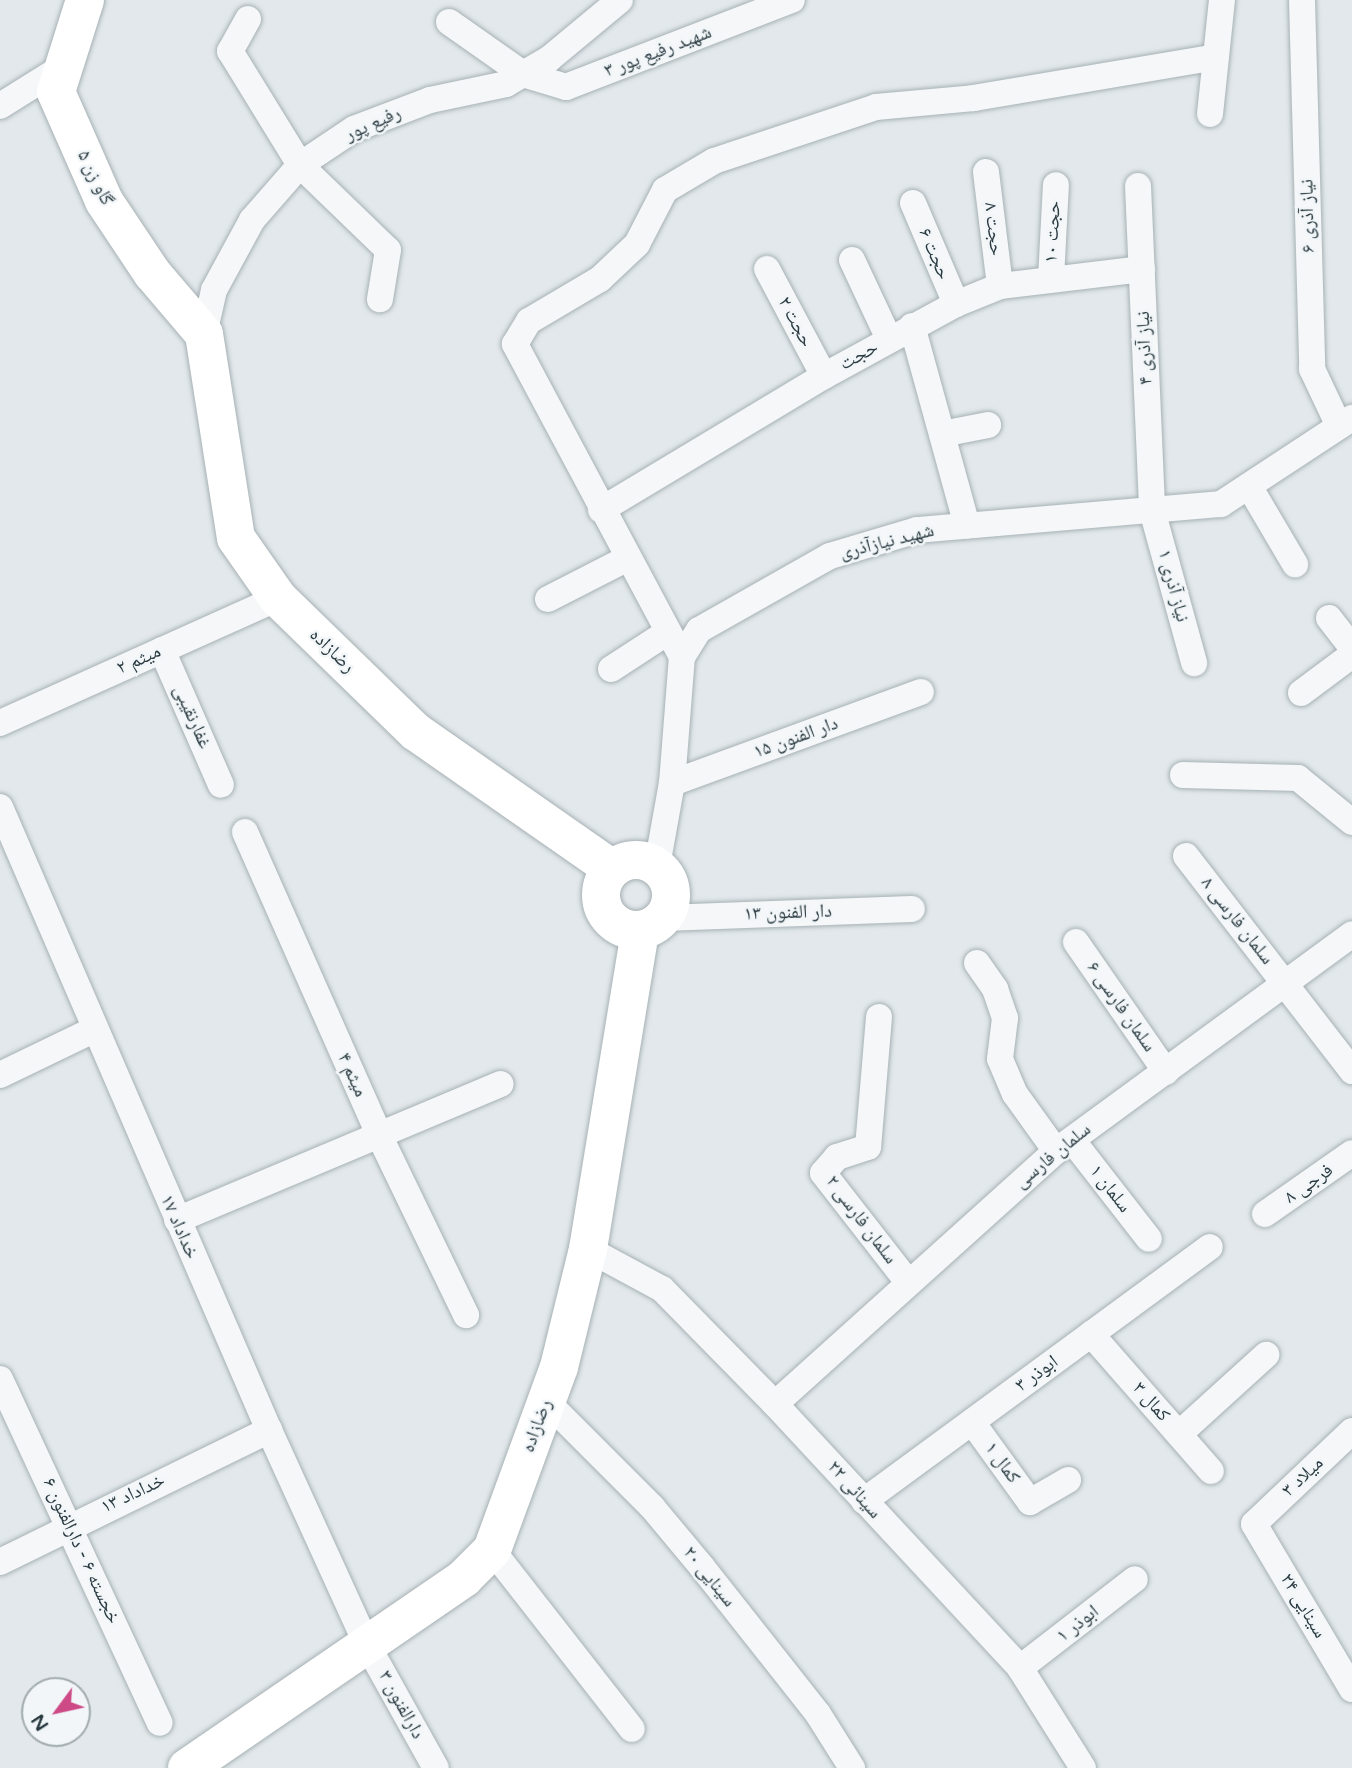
<!DOCTYPE html>
<meta charset="utf-8">
<style>
body{margin:0}
#map{position:relative;width:1352px;height:1768px;overflow:hidden;background:#e2e8eb;font-family:"Varela Round","Noto Naskh Arabic",sans-serif}
div>[style]{position:absolute}
.roads{filter:drop-shadow(0 0 2px #a7b1b5) drop-shadow(0 0 2px #a7b1b5)}
.street>*{height:26px;margin:-13px;padding:0 13px;transform-origin:13px;border-radius:13px;background:#f5f7f9}
.secondary>*{height:38px;margin:-19px;padding:0 19px;transform-origin:19px;border-radius:19px;background:#fff}
.secondary>.ring{margin:-19px;padding:0;box-sizing:content-box;background:none;border:38px solid #fff;border-radius:50%}
span{translate:-50% -50%;white-space:nowrap;text-align:center;line-height:1.15;-webkit-text-stroke:5px #f2f6f8;paint-order:stroke}
.street-label{font-size:19px;color:#2a3b42}
.north{position:absolute;left:21px;top:1677px;width:70px;height:70px;box-sizing:border-box;background:#f2f6f8;border:2px solid #a2abaf;border-radius:50%;rotate:237deg;font-size:19px;font-weight:700;line-height:28px;text-align:center;color:#2a3b42}
.north::after{content:'';display:block;margin:auto;width:24px;height:32px;background:#cd4a86;clip-path:polygon(50% 0,100% 100%,50% 72%,0 100%)}
</style>
<div id="map">
<div class="roads">
<div class="street">
<div style="left:1302px;top:0;width:369px;rotate:88.4deg"></div>
<div style="left:1312px;top:369px;width:63px;rotate:64.7deg"></div>
<div style="left:248px;top:19px;width:37px;rotate:119deg"></div>
<div style="left:230px;top:51px;width:134px;rotate:58.4deg"></div>
<div style="left:300px;top:165px;width:122px;rotate:44deg"></div>
<div style="left:388px;top:250px;width:50px;rotate:99.3deg"></div>
<div style="left:449px;top:22px;width:90px;rotate:35.1deg"></div>
<div style="left:523px;top:74px;width:45px;rotate:16.8deg"></div>
<div style="left:566px;top:87px;width:242px;rotate:-21.1deg"></div>
<div style="left:0;top:106px;width:75px;rotate:-32deg"></div>
<div style="left:1210px;top:114px;width:115px;rotate:-84deg"></div>
<div style="left:986px;top:172px;width:115px;rotate:83deg"></div>
<div style="left:1138px;top:186px;width:324px;rotate:87.5deg"></div>
<div style="left:1152px;top:510px;width:159px;rotate:74.6deg"></div>
<div style="left:913px;top:203px;width:110px;rotate:66.9deg"></div>
<div style="left:852px;top:260px;width:87px;rotate:64.9deg"></div>
<div style="left:767px;top:269px;width:121px;rotate:62deg"></div>
<div style="left:1051px;top:279px;width:94px;rotate:-87deg"></div>
<div style="left:912px;top:326px;width:207px;rotate:74.6deg"></div>
<div style="left:204px;top:334px;width:45px;rotate:-77.2deg"></div>
<div style="left:214px;top:290px;width:80px;rotate:-61.5deg"></div>
<div style="left:252px;top:220px;width:73px;rotate:-48.9deg"></div>
<div style="left:300px;top:165px;width:65px;rotate:-33.7deg"></div>
<div style="left:354px;top:129px;width:81px;rotate:-20.9deg"></div>
<div style="left:430px;top:100px;width:78px;rotate:-11.9deg"></div>
<div style="left:506px;top:84px;width:50px;rotate:-30.2deg"></div>
<div style="left:549px;top:59px;width:92px;rotate:-39.7deg"></div>
<div style="left:942px;top:434px;width:47px;rotate:-11.1deg"></div>
<div style="left:1249px;top:486px;width:91px;rotate:59.5deg"></div>
<div style="left:601px;top:510px;width:260px;rotate:-31deg"></div>
<div style="left:824px;top:376px;width:150px;rotate:-28.6deg"></div>
<div style="left:956px;top:304px;width:48px;rotate:-22.2deg"></div>
<div style="left:1000px;top:286px;width:143px;rotate:-6.8deg"></div>
<div style="left:548px;top:599px;width:90px;rotate:-27.1deg"></div>
<div style="left:1329px;top:618px;width:37px;rotate:52deg"></div>
<div style="left:162px;top:650px;width:147px;rotate:66.4deg"></div>
<div style="left:682px;top:657px;width:355px;rotate:-118.1deg"></div>
<div style="left:515px;top:344px;width:27px;rotate:-59deg"></div>
<div style="left:529px;top:321px;width:82px;rotate:-30.6deg"></div>
<div style="left:600px;top:279px;width:51px;rotate:-43.4deg"></div>
<div style="left:637px;top:244px;width:61px;rotate:-62.6deg"></div>
<div style="left:665px;top:190px;width:57px;rotate:-30.6deg"></div>
<div style="left:714px;top:161px;width:171px;rotate:-18.4deg"></div>
<div style="left:876px;top:107px;width:98px;rotate:-5.2deg"></div>
<div style="left:974px;top:98px;width:245px;rotate:-9.6deg"></div>
<div style="left:611px;top:669px;width:68px;rotate:-33deg"></div>
<div style="left:1301px;top:693px;width:64px;rotate:-36.7deg"></div>
<div style="left:0;top:723px;width:305px;rotate:-24.2deg"></div>
<div style="left:1183px;top:775px;width:115px;rotate:1.5deg"></div>
<div style="left:1298px;top:778px;width:70px;rotate:39.2deg"></div>
<div style="left:672px;top:783px;width:265px;rotate:-20.1deg"></div>
<div style="left:0;top:807px;width:679px;rotate:66.65deg"></div>
<div style="left:269px;top:1430px;width:234px;rotate:65.5deg"></div>
<div style="left:366px;top:1643px;width:143px;rotate:60.8deg"></div>
<div style="left:245px;top:832px;width:334px;rotate:66.1deg"></div>
<div style="left:380px;top:1137px;width:198px;rotate:64.2deg"></div>
<div style="left:1186px;top:856px;width:272px;rotate:52.3deg"></div>
<div style="left:657px;top:866px;width:84px;rotate:-79.8deg"></div>
<div style="left:672px;top:783px;width:126px;rotate:-85.5deg"></div>
<div style="left:682px;top:657px;width:32px;rotate:-58deg"></div>
<div style="left:699px;top:630px;width:150px;rotate:-29.5deg"></div>
<div style="left:830px;top:556px;width:91px;rotate:-16.6deg"></div>
<div style="left:917px;top:530px;width:305px;rotate:-4.9deg"></div>
<div style="left:1221px;top:504px;width:157px;rotate:-33.3deg"></div>
<div style="left:663px;top:918px;width:249px;rotate:-2.1deg"></div>
<div style="left:1076px;top:942px;width:158px;rotate:55.3deg"></div>
<div style="left:977px;top:963px;width:32px;rotate:55deg"></div>
<div style="left:995px;top:989px;width:31px;rotate:71deg"></div>
<div style="left:1005px;top:1018px;width:41px;rotate:97deg"></div>
<div style="left:1000px;top:1059px;width:38px;rotate:67deg"></div>
<div style="left:1015px;top:1094px;width:70px;rotate:54.3deg"></div>
<div style="left:879px;top:1017px;width:130px;rotate:94.8deg"></div>
<div style="left:868px;top:1147px;width:33px;rotate:162deg"></div>
<div style="left:837px;top:1157px;width:21px;rotate:131deg"></div>
<div style="left:823px;top:1173px;width:137px;rotate:52.1deg"></div>
<div style="left:0;top:1075px;width:103px;rotate:-25.8deg"></div>
<div style="left:1072px;top:1140px;width:125px;rotate:52.1deg"></div>
<div style="left:1265px;top:1214px;width:106px;rotate:-35deg"></div>
<div style="left:177px;top:1220px;width:351px;rotate:-22.8deg"></div>
<div style="left:588px;top:1249px;width:84px;rotate:28.4deg"></div>
<div style="left:662px;top:1289px;width:161px;rotate:45.5deg"></div>
<div style="left:775px;top:1404px;width:360px;rotate:47.1deg"></div>
<div style="left:1020px;top:1668px;width:118px;rotate:57.8deg"></div>
<div style="left:1091px;top:1334px;width:182px;rotate:48.8deg"></div>
<div style="left:0;top:1379px;width:379px;rotate:65.1deg"></div>
<div style="left:546px;top:1401px;width:150px;rotate:45deg"></div>
<div style="left:652px;top:1507px;width:78px;rotate:50.2deg"></div>
<div style="left:702px;top:1567px;width:187px;rotate:51.7deg"></div>
<div style="left:818px;top:1714px;width:64px;rotate:57.8deg"></div>
<div style="left:775px;top:1404px;width:378px;rotate:-42deg"></div>
<div style="left:1056px;top:1151px;width:367px;rotate:-36.2deg"></div>
<div style="left:972px;top:1422px;width:99px;rotate:54.1deg"></div>
<div style="left:1030px;top:1502px;width:44px;rotate:-30.1deg"></div>
<div style="left:1352px;top:1431px;width:135px;rotate:136.5deg"></div>
<div style="left:1254px;top:1524px;width:192px;rotate:59.3deg"></div>
<div style="left:1179px;top:1434px;width:118px;rotate:-42.2deg"></div>
<div style="left:864px;top:1501px;width:429px;rotate:-36.3deg"></div>
<div style="left:492px;top:1550px;width:227px;rotate:52deg"></div>
<div style="left:0;top:1562px;width:300px;rotate:-26.1deg"></div>
<div style="left:1020px;top:1668px;width:145px;rotate:-37.7deg"></div>
</div>
<div class="secondary">
<div style="left:85px;top:0;width:96px;rotate:107.5deg"></div>
<div style="left:56px;top:92px;width:119px;rotate:66.2deg"></div>
<div style="left:104px;top:201px;width:87px;rotate:56.3deg"></div>
<div style="left:152px;top:273px;width:80px;rotate:49.6deg"></div>
<div style="left:204px;top:334px;width:206px;rotate:81.1deg"></div>
<div style="left:236px;top:538px;width:73px;rotate:55deg"></div>
<div style="left:278px;top:598px;width:192px;rotate:44.2deg"></div>
<div style="left:416px;top:732px;width:238px;rotate:34.9deg"></div>
<div class="ring" style="left:601px;top:860px;width:32px;height:32px"></div>
<div style="left:187px;top:1768px;width:336px;rotate:-34.4deg"></div>
<div style="left:464px;top:1578px;width:40px;rotate:-45deg"></div>
<div style="left:492px;top:1550px;width:195px;rotate:-69.9deg"></div>
<div style="left:559px;top:1367px;width:122px;rotate:-76.2deg"></div>
<div style="left:588px;top:1249px;width:322px;rotate:-80.7deg"></div>
</div>
</div>
<div class="street-label">
<span style="left:658px;top:52px;rotate:-21deg">شهید رفیع پور ۳</span>
<span style="left:373px;top:124px;rotate:-24deg">رفیع پور</span>
<span style="left:95px;top:178px;rotate:64deg">گاو زن ۵</span>
<span style="left:1308px;top:216px;rotate:-91deg">نیاز آذری ۶</span>
<span style="left:993px;top:229px;rotate:83deg">حجت ۸</span>
<span style="left:1053px;top:232px;rotate:-87deg">حجت ۱۰</span>
<span style="left:934px;top:254px;rotate:67deg">حجت ۶</span>
<span style="left:795px;top:322px;rotate:62deg">حجت ۲</span>
<span style="left:1145px;top:348px;rotate:-92deg">نیاز آذری ۴</span>
<span style="left:859px;top:356px;rotate:-29deg">حجت</span>
<span style="left:887px;top:542px;rotate:-14deg">شهید نیازآذری</span>
<span style="left:1173px;top:586px;rotate:75deg">نیاز آذری ۱</span>
<span style="left:332px;top:651px;rotate:44deg">رضازاده</span>
<span style="left:139px;top:660px;rotate:-24deg">میثم ۲</span>
<span style="left:192px;top:717px;rotate:66deg">غفارنقیبی</span>
<span style="left:796px;top:738px;rotate:-20deg">دار الفنون ۱۵</span>
<span style="left:788px;top:913px;rotate:-2deg">دار الفنون ۱۳</span>
<span style="left:1237px;top:921px;rotate:52deg">سلمان فارسی ۸</span>
<span style="left:1121px;top:1007px;rotate:55deg">سلمان فارسی ۶</span>
<span style="left:352px;top:1075px;rotate:66deg">میثم ۴</span>
<span style="left:1053px;top:1156px;rotate:-39deg">سلمان فارسی</span>
<span style="left:1309px;top:1184px;rotate:-35deg">فرجی ۸</span>
<span style="left:1110px;top:1189px;rotate:52deg">سلمان ۱</span>
<span style="left:861px;top:1220px;rotate:53deg">سلمان فارسی ۲</span>
<span style="left:179px;top:1227px;rotate:66deg">خداداد ۱۷</span>
<span style="left:1037px;top:1374px;rotate:-36deg">ابوذر ۳</span>
<span style="left:1151px;top:1402px;rotate:49deg">کمال ۳</span>
<span style="left:537px;top:1426px;rotate:-70deg">رضازاده</span>
<span style="left:1002px;top:1463px;rotate:54deg">کمال ۱</span>
<span style="left:1303px;top:1477px;rotate:-43deg">میلاد ۳</span>
<span style="left:854px;top:1490px;rotate:48deg">سینائی ۲۲</span>
<span style="left:133px;top:1494px;rotate:-25deg">خداداد ۱۳</span>
<span style="left:81px;top:1551px;rotate:65deg">خجسته ۶ - دارالفنون ۶</span>
<span style="left:709px;top:1577px;rotate:51deg">سینایی ۲۰</span>
<span style="left:1303px;top:1606px;rotate:59deg">سینایی ۲۴</span>
<span style="left:1078px;top:1624px;rotate:-38deg">ابوذر ۱</span>
<span style="left:401px;top:1705px;rotate:61deg">دارالفنون ۳</span>
</div>
<div class="north">N</div>
</div>
